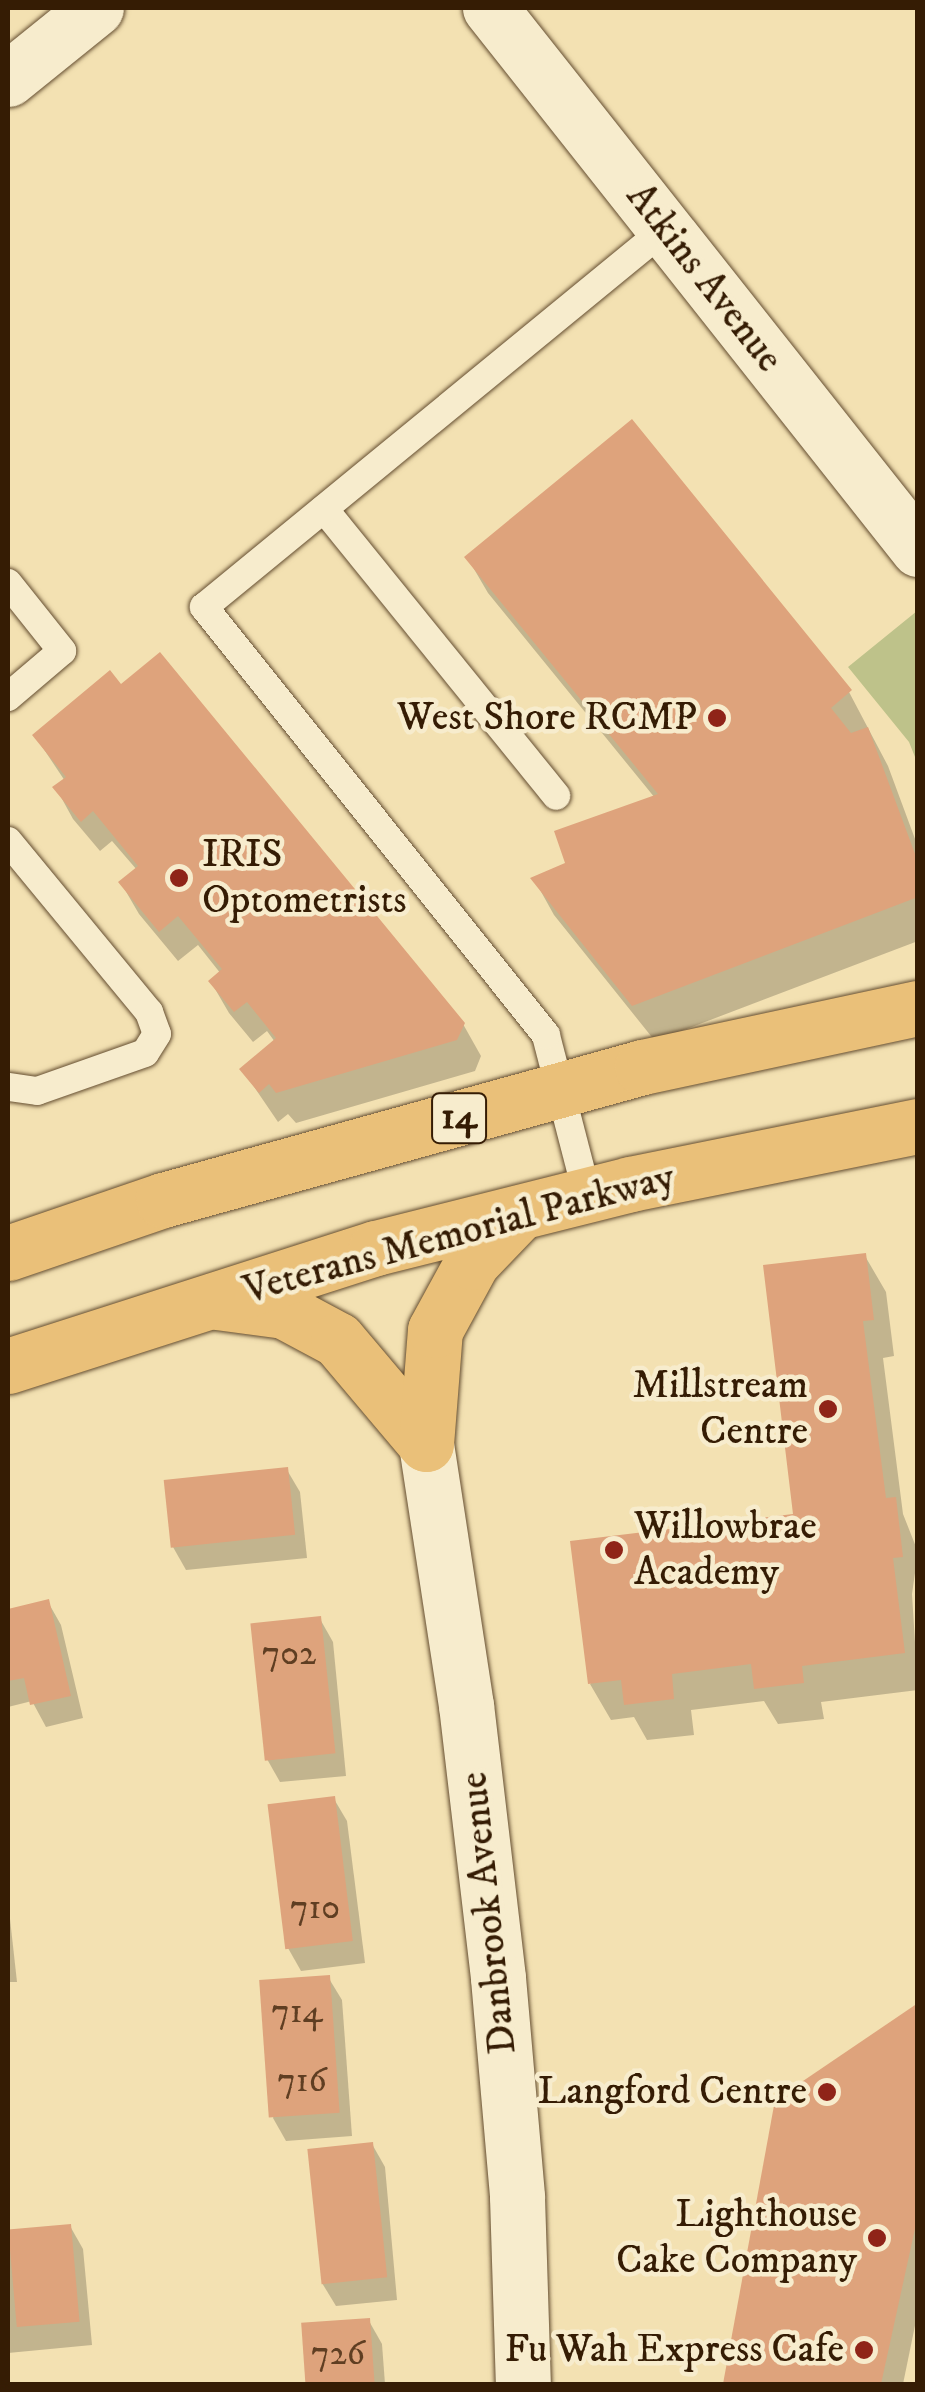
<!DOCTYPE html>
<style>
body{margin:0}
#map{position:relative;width:925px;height:2392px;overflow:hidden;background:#f3e1b2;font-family:"IM FELL DW Pica",serif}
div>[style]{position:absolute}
.green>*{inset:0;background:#bec28a}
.shadow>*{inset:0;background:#0003}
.building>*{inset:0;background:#dea37c;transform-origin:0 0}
.roads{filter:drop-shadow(0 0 2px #644d30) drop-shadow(0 0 2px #644d30)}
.lane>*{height:28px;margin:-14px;padding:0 14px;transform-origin:14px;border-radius:14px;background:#f7eccd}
.street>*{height:55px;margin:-27.5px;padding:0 27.5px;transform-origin:27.5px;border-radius:27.5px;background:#f7eccd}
.secondary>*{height:55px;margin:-27.5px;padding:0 27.5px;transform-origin:27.5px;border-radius:27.5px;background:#f7eccd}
.primary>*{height:55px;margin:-27.5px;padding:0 27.5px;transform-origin:27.5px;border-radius:27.5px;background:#eac079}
.dots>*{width:28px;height:28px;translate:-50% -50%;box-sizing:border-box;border:5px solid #f7eccd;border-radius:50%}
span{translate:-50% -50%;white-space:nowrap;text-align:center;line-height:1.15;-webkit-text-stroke:9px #f7eccd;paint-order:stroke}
.number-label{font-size:35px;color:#5f3e22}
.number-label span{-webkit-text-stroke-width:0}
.shield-label span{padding:2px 8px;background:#f7eccd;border:2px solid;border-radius:8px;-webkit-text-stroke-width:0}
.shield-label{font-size:38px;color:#351c04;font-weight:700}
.street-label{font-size:40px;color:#351c04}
.poi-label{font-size:40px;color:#351c04}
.right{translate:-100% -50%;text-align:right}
.left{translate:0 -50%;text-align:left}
.frame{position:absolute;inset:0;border:10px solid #351c04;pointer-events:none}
</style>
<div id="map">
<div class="green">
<div style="clip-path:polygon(917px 611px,917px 762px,909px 742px,848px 667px)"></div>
</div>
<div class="shadow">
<div style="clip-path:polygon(467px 557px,849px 692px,888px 766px,918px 847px,918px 941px,655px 1041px,554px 915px,534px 879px,568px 865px,655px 798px,488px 593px)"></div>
<div style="clip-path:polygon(35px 736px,463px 1024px,481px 1056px,475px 1071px,296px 1123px,288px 1114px,278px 1122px,242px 1069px,275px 1042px,267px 1031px,253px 1042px,229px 1013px,211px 982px,221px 974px,198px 945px,178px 961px,139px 914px,121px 883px,137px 870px,112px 841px,100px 851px,73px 819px,56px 788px,65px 781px)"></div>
<div style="clip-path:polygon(865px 1256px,886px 1292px,894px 1356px,883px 1358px,903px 1514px,918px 1552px,912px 1594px,918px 1690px,821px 1702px,824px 1719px,778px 1724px,764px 1701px,691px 1710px,694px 1735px,647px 1740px,634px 1717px,611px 1720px,590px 1684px,796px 1516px)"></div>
<div style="clip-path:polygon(287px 1470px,300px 1492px,307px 1558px,186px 1570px,173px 1547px)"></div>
<div style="clip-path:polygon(48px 1602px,61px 1625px,83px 1718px,46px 1727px,32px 1701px,8px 1707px,8px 1611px)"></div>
<div style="clip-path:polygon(320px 1619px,333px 1642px,346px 1776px,280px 1782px,267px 1759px)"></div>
<div style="clip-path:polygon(334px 1799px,347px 1821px,365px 1963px,301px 1971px,288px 1948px)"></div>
<div style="clip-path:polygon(8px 1901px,17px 1982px,8px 1982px)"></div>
<div style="clip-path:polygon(328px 1977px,342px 2000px,352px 2136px,286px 2141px,273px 2118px)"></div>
<div style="clip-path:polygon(918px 2006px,918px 2311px,903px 2384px,726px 2384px,777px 2101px)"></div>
<div style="clip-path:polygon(372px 2144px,385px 2167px,397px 2300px,336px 2306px,322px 2283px)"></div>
<div style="clip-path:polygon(70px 2226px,83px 2249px,92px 2345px,8px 2353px,8px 2233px)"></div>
<div style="clip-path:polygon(369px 2321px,382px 2344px,385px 2384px,308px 2384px,304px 2325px)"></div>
</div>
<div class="building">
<div style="clip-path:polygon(632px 419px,852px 690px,831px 708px,851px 733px,868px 727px,918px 862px,918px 897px,632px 1006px,530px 878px,565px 863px,554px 831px,658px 794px,464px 557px)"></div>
<div style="clip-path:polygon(160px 652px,465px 1023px,457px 1040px,276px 1093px,269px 1084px,259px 1093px,239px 1069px,276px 1038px,247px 1002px,234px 1012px,208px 981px,222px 969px,178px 916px,159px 932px,118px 882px,138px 866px,93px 811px,81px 822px,52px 787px,66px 777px,32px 735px,110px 670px,121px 684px)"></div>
<div style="clip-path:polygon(866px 1253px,874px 1320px,863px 1321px,886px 1498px,896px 1497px,903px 1557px,893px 1558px,905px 1653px,802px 1666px,804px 1683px,754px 1689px,751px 1664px,672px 1674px,674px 1699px,624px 1705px,621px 1680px,588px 1684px,570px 1541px,793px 1514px,763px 1265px)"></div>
<div style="left:288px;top:1467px;width:68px;height:125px;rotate:84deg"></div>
<div style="clip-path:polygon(49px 1599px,71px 1696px,30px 1705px,24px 1678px,8px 1681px,8px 1609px)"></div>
<div style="left:321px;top:1616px;width:138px;height:71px;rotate:84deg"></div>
<div style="left:335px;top:1796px;width:146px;height:68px;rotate:83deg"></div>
<div style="left:330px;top:1975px;width:138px;height:71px;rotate:86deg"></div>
<div style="clip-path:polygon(918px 2003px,918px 2215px,881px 2384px,723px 2384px,775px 2100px)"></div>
<div style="left:373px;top:2142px;width:136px;height:66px;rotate:84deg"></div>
<div style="left:71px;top:2224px;width:98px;height:63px;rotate:85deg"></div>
<div style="left:370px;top:2318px;width:66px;height:69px;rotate:86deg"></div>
</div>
<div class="roads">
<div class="lane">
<div style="left:324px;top:509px;width:369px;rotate:51deg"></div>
<div style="left:8px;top:583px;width:87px;rotate:51.5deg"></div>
<div style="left:62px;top:651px;width:71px;rotate:139.6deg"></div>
<div style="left:8px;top:841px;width:222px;rotate:50.5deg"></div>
<div style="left:149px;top:1012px;width:23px;rotate:70deg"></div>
<div style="left:157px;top:1034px;width:22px;rotate:122deg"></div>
<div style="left:145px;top:1053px;width:114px;rotate:160.6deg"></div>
<div style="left:37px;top:1091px;width:29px;rotate:-172deg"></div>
<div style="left:587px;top:1194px;width:164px;rotate:-104.5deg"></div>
<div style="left:546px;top:1035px;width:548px;rotate:-128.63deg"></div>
<div style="left:204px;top:607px;width:596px;rotate:-39.35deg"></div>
</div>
<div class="street">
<div style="left:490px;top:8px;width:690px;rotate:51.65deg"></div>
<div style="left:426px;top:1444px;width:264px;rotate:81.3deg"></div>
<div style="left:466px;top:1705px;width:275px;rotate:83.3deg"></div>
<div style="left:498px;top:1978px;width:220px;rotate:85deg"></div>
<div style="left:517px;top:2197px;width:187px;rotate:88.2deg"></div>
</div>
<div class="secondary">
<div style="left:8px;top:79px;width:113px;rotate:-38.9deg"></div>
</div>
<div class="primary">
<div style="left:8px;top:1253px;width:164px;rotate:-18.9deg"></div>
<div style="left:163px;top:1200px;width:497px;rotate:-15.5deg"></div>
<div style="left:642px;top:1067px;width:282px;rotate:-12.1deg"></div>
<div style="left:217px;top:1302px;width:68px;rotate:7.7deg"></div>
<div style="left:284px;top:1311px;width:61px;rotate:28.2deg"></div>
<div style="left:338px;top:1340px;width:136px;rotate:49.8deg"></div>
<div style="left:8px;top:1366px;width:386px;rotate:-17.8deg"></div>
<div style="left:376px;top:1248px;width:262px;rotate:-14.1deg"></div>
<div style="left:630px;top:1184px;width:294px;rotate:-11.4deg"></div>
<div style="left:426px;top:1444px;width:114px;rotate:-85.5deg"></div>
<div style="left:435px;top:1330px;width:77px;rotate:-61.4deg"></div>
<div style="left:472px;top:1262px;width:69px;rotate:-46.2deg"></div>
</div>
</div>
<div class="dots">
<div style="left:717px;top:718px;background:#8f2418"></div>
<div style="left:179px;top:878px;background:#8f2418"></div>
<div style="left:828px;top:1409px;background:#8f2418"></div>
<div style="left:614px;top:1550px;background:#8f2418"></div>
<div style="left:827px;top:2092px;background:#8f2418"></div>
<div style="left:877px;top:2238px;background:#8f2418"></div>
<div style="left:864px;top:2350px;background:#8f2418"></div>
</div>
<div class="number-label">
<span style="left:289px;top:1654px">702</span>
<span style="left:315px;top:1908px">710</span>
<span style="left:297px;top:2012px">714</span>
<span style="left:302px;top:2081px">716</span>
<span style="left:338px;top:2354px">726</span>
</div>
<div class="shield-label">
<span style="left:459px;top:1118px">14</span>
</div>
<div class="street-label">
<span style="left:704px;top:278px;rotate:52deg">Atkins Avenue</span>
<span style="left:459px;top:1234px;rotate:-15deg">Veterans Memorial Parkway</span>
<span style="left:489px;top:1913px;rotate:-96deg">Danbrook Avenue</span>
</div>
<div class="poi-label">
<span class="right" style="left:697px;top:718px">West Shore RCMP</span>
<span class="left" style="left:202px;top:878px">IRIS<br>Optometrists</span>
<span class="right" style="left:808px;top:1409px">Millstream<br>Centre</span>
<span class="left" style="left:634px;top:1550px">Willowbrae<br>Academy</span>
<span class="right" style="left:807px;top:2092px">Langford Centre</span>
<span class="right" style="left:857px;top:2238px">Lighthouse<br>Cake Company</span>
<span class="right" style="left:844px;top:2350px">Fu Wah Express Cafe</span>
</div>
<div class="frame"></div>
</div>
